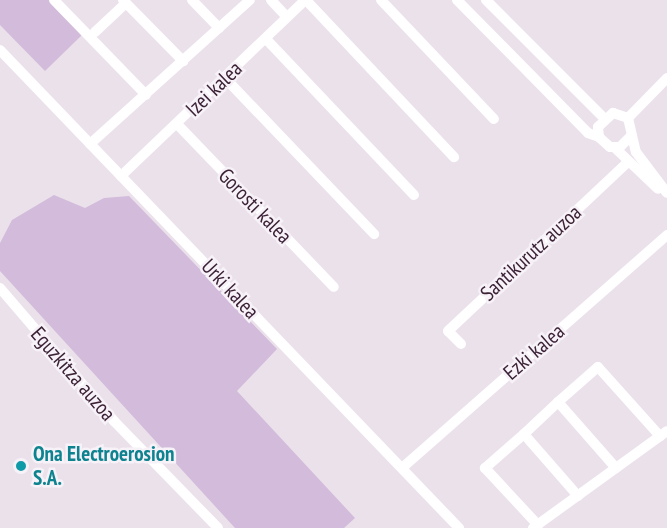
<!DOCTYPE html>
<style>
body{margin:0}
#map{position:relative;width:667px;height:528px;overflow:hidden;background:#ebe1eb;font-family:"PT Sans Narrow",sans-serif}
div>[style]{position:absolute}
.green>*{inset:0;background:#d2bbdb}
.street>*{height:10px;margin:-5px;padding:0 5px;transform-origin:5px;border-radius:5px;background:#fff}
.dots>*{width:16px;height:16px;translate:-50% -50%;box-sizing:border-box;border:3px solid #f7f1f8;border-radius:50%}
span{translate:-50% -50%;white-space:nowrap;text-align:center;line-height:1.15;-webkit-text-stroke:5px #f7f1f8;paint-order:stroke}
.street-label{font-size:21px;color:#3b2236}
.culture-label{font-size:21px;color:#0d838f;font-weight:700}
.left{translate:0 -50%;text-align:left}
</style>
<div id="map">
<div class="green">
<div style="clip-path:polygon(0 0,49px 0,83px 34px,45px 71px,0 25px)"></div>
<div style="clip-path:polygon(54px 195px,85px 208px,104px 198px,129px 196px,277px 349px,237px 391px,355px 518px,344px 528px,235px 528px,0 271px,0 243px,12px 220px)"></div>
</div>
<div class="street">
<div style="left:54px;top:0;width:132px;rotate:45.9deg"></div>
<div style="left:123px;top:0;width:86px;rotate:45.5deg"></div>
<div style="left:192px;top:0;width:39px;rotate:46deg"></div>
<div style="left:271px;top:0;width:23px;rotate:47deg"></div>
<div style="left:306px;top:0;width:216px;rotate:46.7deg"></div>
<div style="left:381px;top:0;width:164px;rotate:46.5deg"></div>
<div style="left:457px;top:0;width:187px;rotate:45.4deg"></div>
<div style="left:588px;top:133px;width:12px;rotate:20deg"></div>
<div style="left:486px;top:0;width:165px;rotate:45deg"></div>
<div style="left:95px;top:32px;width:42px;rotate:-43.1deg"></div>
<div style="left:266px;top:39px;width:215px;rotate:46.5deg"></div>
<div style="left:0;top:50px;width:663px;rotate:46.16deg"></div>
<div style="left:225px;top:78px;width:216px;rotate:46.3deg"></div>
<div style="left:628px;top:118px;width:56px;rotate:-45.7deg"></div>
<div style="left:177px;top:124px;width:226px;rotate:46.1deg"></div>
<div style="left:631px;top:136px;width:16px;rotate:135deg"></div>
<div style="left:620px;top:147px;width:10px;rotate:180deg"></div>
<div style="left:610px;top:147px;width:15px;rotate:-138deg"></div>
<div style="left:599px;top:137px;width:10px;rotate:-96deg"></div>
<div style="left:598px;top:127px;width:21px;rotate:-43deg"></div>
<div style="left:613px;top:113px;width:16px;rotate:18deg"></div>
<div style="left:628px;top:118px;width:35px;rotate:77deg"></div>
<div style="left:636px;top:152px;width:51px;rotate:52.9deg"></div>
<div style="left:90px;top:144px;width:215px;rotate:-42deg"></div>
<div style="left:615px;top:148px;width:59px;rotate:43.6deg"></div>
<div style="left:121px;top:176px;width:255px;rotate:-43.7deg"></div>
<div style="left:0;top:288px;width:175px;rotate:49.4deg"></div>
<div style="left:114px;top:421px;width:149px;rotate:45.8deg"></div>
<div style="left:461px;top:344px;width:18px;rotate:-135deg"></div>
<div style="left:448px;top:331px;width:247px;rotate:-43.2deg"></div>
<div style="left:558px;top:402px;width:53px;rotate:-41.2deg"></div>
<div style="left:598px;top:367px;width:93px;rotate:48.1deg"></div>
<div style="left:524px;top:434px;width:52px;rotate:138.9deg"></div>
<div style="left:485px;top:468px;width:78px;rotate:47.1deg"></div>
<div style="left:402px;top:468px;width:353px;rotate:-41.3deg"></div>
<div style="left:578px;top:496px;width:82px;rotate:-131.1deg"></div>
<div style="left:524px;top:434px;width:47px;rotate:-43.3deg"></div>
<div style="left:558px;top:402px;width:88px;rotate:48.7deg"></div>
<div style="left:533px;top:528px;width:165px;rotate:-35.9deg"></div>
</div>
<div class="dots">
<div style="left:21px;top:466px;background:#0f9aa8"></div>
</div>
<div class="street-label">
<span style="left:214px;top:89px;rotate:-44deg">Izei kalea</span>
<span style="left:255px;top:206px;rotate:46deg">Gorosti kalea</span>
<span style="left:531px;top:253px;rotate:-43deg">Santikurutz auzoa</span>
<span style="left:230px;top:289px;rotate:47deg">Urki kalea</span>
<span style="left:534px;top:352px;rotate:-41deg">Ezki kalea</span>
<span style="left:73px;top:374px;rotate:49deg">Eguzkitza auzoa</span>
</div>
<div class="culture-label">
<span class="left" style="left:33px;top:466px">Ona Electroerosion<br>S.A.</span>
</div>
</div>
